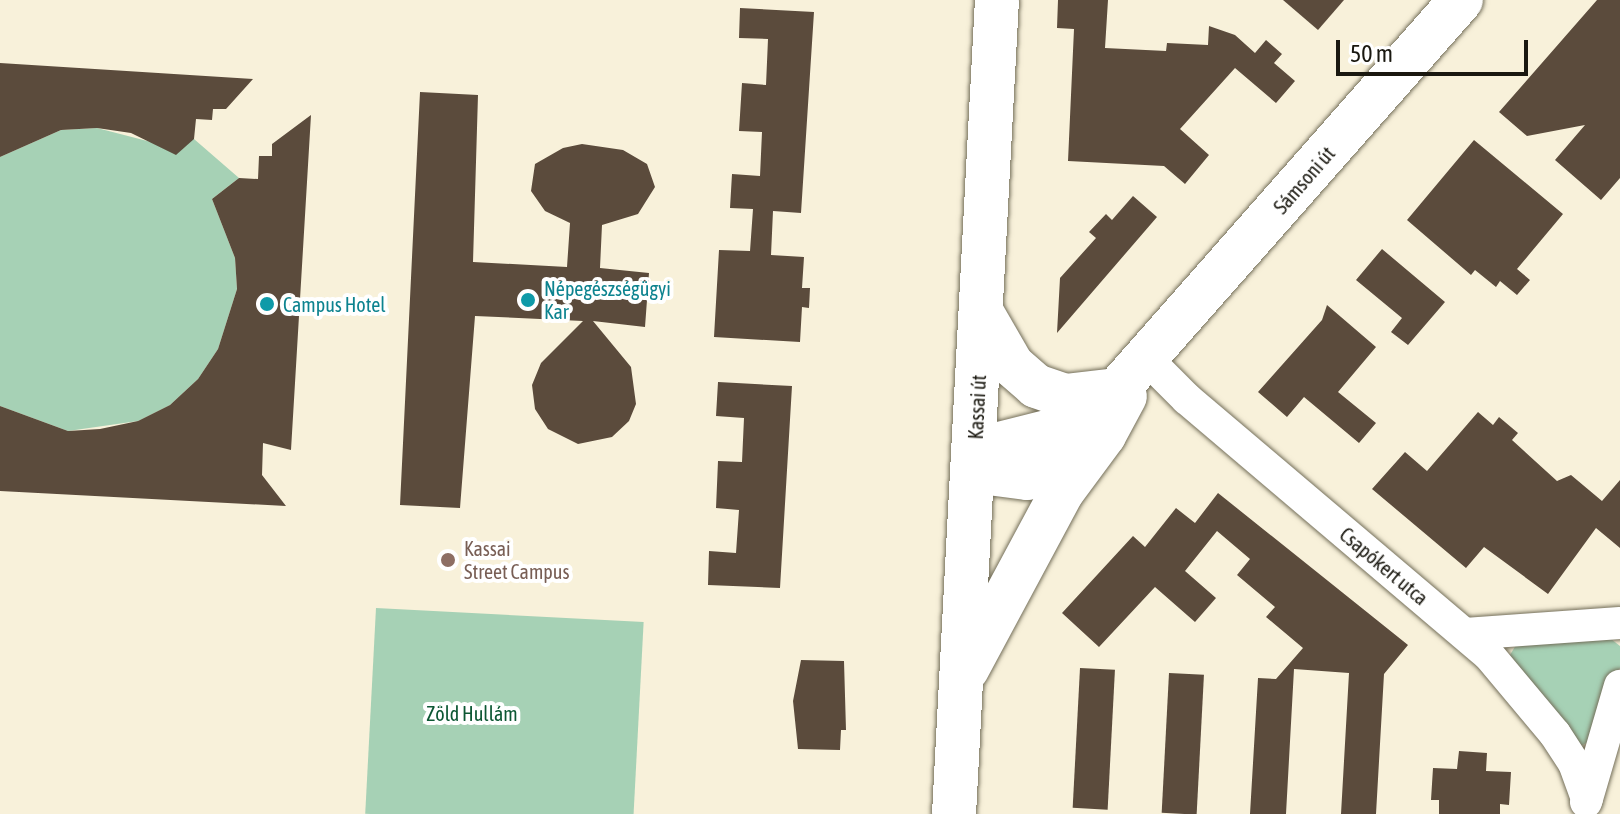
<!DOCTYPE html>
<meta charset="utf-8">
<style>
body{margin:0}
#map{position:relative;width:1620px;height:814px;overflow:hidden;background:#f8f1da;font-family:"Asap Condensed",sans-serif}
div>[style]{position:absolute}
.green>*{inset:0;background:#a6d1b5;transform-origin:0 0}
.building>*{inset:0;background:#5b4b3c;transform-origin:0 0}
.roads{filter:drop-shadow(0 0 2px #746f5a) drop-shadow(0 0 2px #746f5a)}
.street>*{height:32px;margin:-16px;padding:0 16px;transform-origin:16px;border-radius:16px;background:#fff}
.primary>*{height:44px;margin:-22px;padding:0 22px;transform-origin:22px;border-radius:22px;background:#fff}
.dots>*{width:22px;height:22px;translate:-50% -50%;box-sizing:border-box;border:4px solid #fff;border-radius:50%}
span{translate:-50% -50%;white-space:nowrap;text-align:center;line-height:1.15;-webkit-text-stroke:8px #fff;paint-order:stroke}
.street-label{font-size:20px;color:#1a1810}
.culture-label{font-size:20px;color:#0d838f}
.left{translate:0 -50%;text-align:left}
.education-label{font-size:20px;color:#785e54}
.park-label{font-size:20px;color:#0c5733}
.scale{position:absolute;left:1336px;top:40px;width:192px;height:36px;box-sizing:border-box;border:4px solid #1a1810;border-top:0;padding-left:10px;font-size:24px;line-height:28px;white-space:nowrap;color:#1a1810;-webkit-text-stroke:6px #fff;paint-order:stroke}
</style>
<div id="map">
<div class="green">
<div style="clip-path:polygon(97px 128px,155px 143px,194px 139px,239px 178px,212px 199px,235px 258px,237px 289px,218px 349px,198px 379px,170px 405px,138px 421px,68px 431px,0 406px,0 157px,61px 130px)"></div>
<div style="left:376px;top:608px;width:268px;height:206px;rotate:3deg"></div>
<div style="clip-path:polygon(1611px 639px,1620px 646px,1620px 668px,1595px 738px,1581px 746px,1510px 655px,1516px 645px)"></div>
</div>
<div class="building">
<div style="clip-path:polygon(1058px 0,1108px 0,1105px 48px,1166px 51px,1167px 43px,1208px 45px,1209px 26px,1235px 35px,1255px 53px,1266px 40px,1282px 54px,1274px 63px,1295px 81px,1276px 103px,1235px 68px,1180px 129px,1209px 155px,1185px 184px,1164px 166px,1068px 161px,1074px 29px,1057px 28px)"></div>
<div style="clip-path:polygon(1283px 0,1344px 0,1318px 30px)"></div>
<div style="clip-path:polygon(1597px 0,1620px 0,1620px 178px,1601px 200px,1555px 160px,1585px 125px,1527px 136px,1499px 112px)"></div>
<div style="clip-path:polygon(740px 8px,814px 12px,801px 213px,773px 211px,771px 255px,804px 257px,802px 288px,810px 288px,809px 308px,802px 307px,800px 342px,714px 337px,719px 250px,750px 251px,753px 209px,730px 208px,732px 174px,760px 176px,762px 132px,739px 131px,742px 83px,766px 85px,768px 39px,739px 38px)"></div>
<div style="clip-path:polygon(0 63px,253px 79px,226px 109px,213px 109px,212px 120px,196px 119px,194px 139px,176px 155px,131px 133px,97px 128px,61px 130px,0 157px)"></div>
<div style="clip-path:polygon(420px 92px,478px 95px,473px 262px,567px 267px,570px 223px,545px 211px,531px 191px,535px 164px,563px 148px,582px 144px,623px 150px,647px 164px,655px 187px,638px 214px,602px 225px,600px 268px,649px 273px,645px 327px,593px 321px,631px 367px,636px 404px,629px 421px,612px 437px,578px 444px,548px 429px,535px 409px,532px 385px,541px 363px,583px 321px,475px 316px,460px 508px,400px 505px)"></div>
<div style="clip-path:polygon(311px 115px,291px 450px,263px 443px,262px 475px,286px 506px,0 491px,0 406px,68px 431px,100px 429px,138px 421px,170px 405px,198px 379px,218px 349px,237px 289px,235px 258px,212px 199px,239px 178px,258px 179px,259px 156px,272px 156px,272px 144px)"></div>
<div style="clip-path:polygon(1474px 140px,1563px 214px,1517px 269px,1530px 280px,1517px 295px,1500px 281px,1496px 287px,1475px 270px,1471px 275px,1407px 220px)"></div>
<div style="clip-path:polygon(1133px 196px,1157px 217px,1057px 333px,1060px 278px,1096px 238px,1089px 232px,1106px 214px,1112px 220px)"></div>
<div style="clip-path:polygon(1382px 249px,1445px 302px,1408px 345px,1391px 332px,1402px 318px,1356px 280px)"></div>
<div style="clip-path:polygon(1327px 305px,1376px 347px,1338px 392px,1376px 423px,1359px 443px,1304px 397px,1287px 417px,1258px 392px,1322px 320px)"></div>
<div style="clip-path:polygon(718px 382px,792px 386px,780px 588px,708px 585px,709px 551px,736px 553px,739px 510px,716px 508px,718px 461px,742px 462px,744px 418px,716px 416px)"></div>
<div style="clip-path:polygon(1478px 412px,1493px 425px,1499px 417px,1518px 433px,1512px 440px,1557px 481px,1571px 475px,1602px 501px,1620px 480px,1620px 548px,1596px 528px,1548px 594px,1484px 547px,1466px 568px,1372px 489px,1405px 452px,1427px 471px)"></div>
<div style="clip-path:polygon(1218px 493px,1408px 645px,1384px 674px,1376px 814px,1341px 814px,1349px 673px,1294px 669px,1286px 814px,1250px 814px,1258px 678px,1276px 679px,1303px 648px,1266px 617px,1275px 607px,1237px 575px,1250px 559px,1217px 531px,1185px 571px,1216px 598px,1195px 622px,1155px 587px,1099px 647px,1062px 613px,1133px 536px,1145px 547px,1176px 508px,1195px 523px)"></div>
<div style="clip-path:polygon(801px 660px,844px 661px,846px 730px,841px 730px,840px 750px,798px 749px,793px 701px)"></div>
<div style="left:1080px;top:668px;width:35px;height:140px;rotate:3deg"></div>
<div style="left:1169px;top:673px;width:35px;height:140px;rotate:3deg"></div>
<div style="clip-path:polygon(1459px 751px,1487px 753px,1486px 771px,1511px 772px,1509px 805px,1500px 804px,1500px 814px,1439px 814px,1439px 800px,1431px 800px,1433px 768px,1457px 769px)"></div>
</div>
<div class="roads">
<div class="street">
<div style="left:1148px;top:360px;width:55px;rotate:45deg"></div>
<div style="left:1187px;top:399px;width:394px;rotate:40.3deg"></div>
<div style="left:1488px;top:654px;width:104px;rotate:50.1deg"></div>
<div style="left:1555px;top:734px;width:35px;rotate:57deg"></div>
<div style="left:1574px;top:763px;width:38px;rotate:70deg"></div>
<div style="left:1465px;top:634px;width:155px;rotate:-4.1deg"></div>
<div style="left:1586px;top:802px;width:121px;rotate:-73.7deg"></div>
</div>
<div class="primary">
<div style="left:982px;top:313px;width:60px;rotate:60deg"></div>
<div style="left:1012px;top:365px;width:32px;rotate:41deg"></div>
<div style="left:1036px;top:386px;width:31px;rotate:19deg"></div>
<div style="left:1065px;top:396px;width:52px;rotate:-6.6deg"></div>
<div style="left:975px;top:450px;width:82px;rotate:-14deg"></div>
<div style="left:1055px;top:430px;width:74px;rotate:-32.8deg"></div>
<div style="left:1117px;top:390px;width:520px;rotate:-48.59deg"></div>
<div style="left:973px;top:471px;width:54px;rotate:7.4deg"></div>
<div style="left:1027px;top:478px;width:21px;rotate:-14deg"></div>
<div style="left:1047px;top:473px;width:47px;rotate:-38.1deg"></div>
<div style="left:967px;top:669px;width:201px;rotate:-61.8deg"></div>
<div style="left:1062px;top:492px;width:71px;rotate:-53.6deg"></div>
<div style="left:1104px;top:435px;width:44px;rotate:-61.7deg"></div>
<div style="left:954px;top:814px;width:815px;rotate:-86.98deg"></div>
</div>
</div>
<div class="dots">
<div style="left:528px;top:300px;background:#0f9aa8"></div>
<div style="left:267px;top:304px;background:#0f9aa8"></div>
<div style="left:448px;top:560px;background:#8d6e63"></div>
</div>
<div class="street-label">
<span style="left:1304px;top:180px;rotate:-49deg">Sámsoni út</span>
<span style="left:977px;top:407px;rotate:-87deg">Kassai út</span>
<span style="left:1384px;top:566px;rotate:40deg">Csapókert utca</span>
</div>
<div class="culture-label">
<span class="left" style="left:544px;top:300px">Népegészségügyi<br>Kar</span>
<span class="left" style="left:283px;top:304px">Campus Hotel</span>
</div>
<div class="education-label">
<span class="left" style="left:464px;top:560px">Kassai<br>Street Campus</span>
</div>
<div class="park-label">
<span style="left:472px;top:713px">Zöld Hullám</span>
</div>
<div class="scale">50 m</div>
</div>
